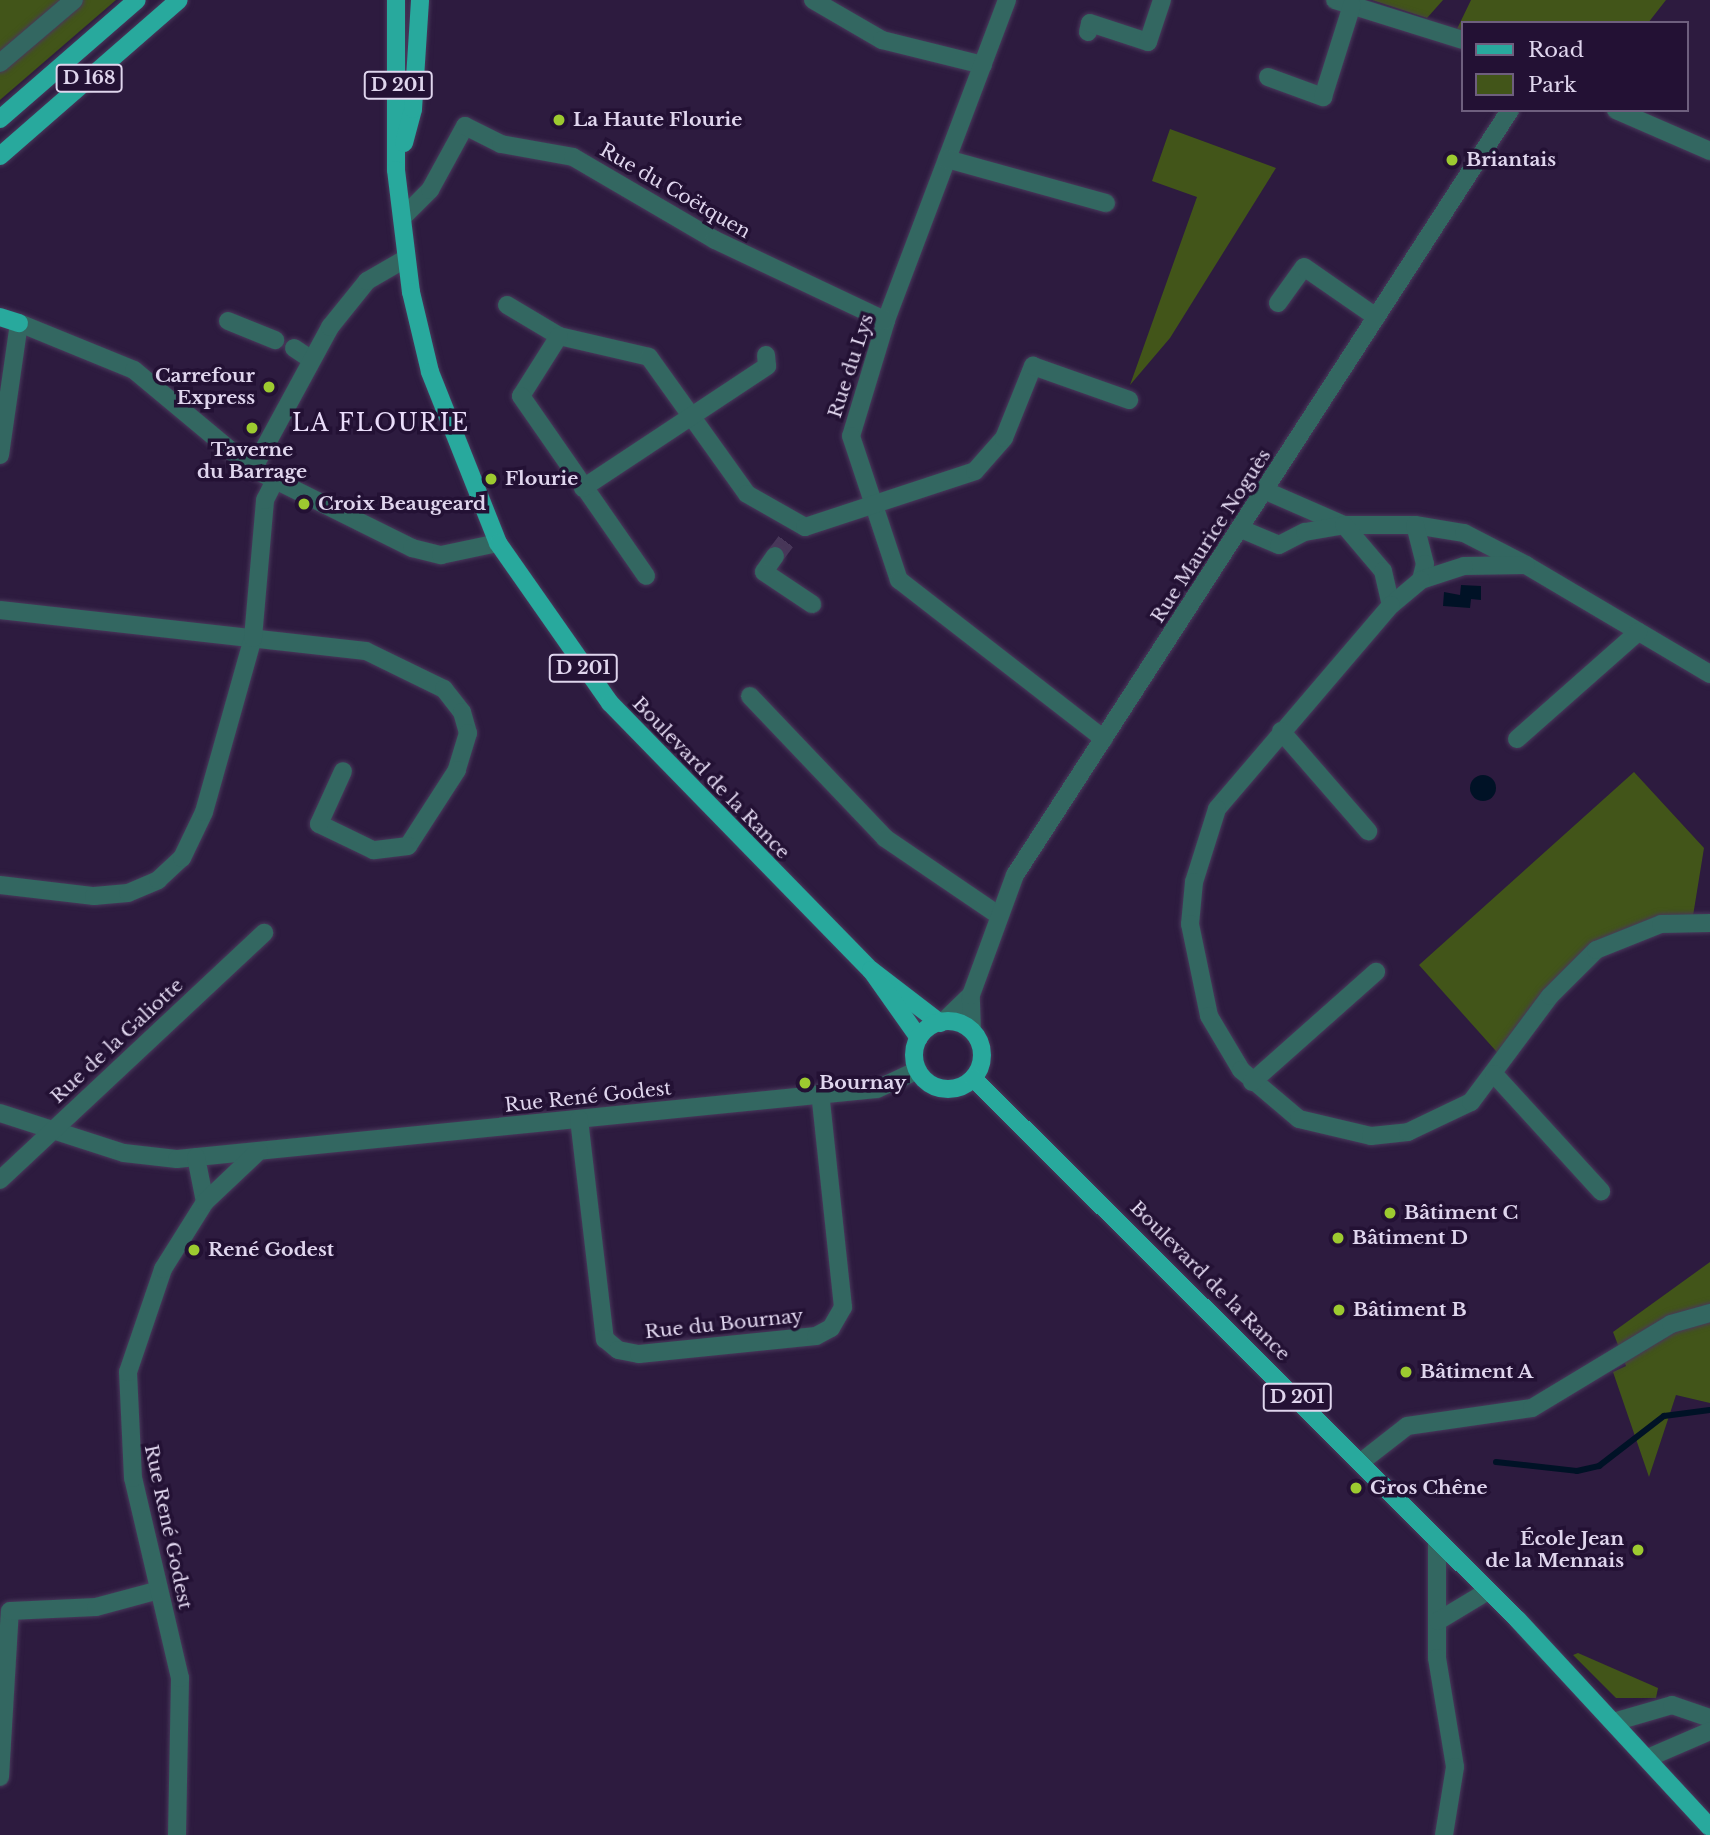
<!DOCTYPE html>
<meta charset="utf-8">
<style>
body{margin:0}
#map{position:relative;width:1710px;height:1835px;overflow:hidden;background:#2d1b3f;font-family:"Libre Baskerville",serif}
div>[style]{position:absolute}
.green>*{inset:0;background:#425519}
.water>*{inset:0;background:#001226}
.round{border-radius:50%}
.stream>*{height:6px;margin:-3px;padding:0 3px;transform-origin:3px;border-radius:3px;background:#001226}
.minor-tunnel>*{height:18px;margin-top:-9px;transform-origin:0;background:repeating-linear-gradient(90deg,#483759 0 18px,transparent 0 27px)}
.roads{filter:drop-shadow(0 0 2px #49395b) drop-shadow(0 0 2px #49395b)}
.minor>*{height:18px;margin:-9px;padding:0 9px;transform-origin:9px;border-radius:9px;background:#336761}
.major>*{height:18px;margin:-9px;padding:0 9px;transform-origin:9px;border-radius:9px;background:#28a99d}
.major>.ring{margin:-9px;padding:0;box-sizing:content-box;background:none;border:18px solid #28a99d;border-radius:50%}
.dots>*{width:19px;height:19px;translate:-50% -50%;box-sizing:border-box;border:4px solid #231134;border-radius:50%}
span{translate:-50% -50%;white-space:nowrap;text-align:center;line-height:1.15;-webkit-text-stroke:7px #231134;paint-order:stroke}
.shield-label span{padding:2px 5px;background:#231134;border:2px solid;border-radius:5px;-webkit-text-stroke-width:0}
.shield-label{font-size:18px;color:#dfd5ed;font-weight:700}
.poi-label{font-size:19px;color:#dfd5ed;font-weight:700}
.left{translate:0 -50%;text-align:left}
.right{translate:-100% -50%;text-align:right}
.street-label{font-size:19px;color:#dfd5ed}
.quarter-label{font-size:23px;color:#eaddfa;letter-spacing:2px}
.legend{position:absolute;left:1461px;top:21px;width:228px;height:91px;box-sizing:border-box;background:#231134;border:2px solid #6e5f7e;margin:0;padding:9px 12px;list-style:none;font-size:21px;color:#dfd5ed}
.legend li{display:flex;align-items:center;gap:14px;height:35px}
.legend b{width:35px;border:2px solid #6e5f7e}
</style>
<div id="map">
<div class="green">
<div style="clip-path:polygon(0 0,116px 0,0 100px)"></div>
<div style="clip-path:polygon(1372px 0,1443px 0,1427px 18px)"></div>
<div style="clip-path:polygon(1471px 0,1666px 0,1648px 23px,1463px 23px,1463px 31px,1457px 29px)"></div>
<div style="clip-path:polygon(1170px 129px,1276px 168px,1170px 338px,1130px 385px,1197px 197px,1152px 181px)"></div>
<div style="clip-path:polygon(1634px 772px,1704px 848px,1692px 922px,1596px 950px,1504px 1060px,1419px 965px)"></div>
<div style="clip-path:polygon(1710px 1262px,1710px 1403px,1676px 1395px,1649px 1477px,1613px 1372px,1626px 1366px,1613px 1332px)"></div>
<div style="clip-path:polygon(1578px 1653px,1658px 1688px,1656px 1698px,1616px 1698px,1573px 1655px)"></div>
</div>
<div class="water">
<div style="clip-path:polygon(1461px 585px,1481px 586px,1481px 600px,1471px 599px,1470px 608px,1443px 606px,1444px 592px,1460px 595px)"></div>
<div class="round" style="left:1470px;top:775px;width:26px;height:26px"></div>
</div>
<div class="stream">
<div style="left:1496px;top:1462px;width:81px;rotate:6.3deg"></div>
<div style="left:1577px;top:1471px;width:23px;rotate:-13deg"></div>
<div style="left:1599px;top:1466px;width:82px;rotate:-37.6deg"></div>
<div style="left:1664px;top:1416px;width:46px;rotate:-7.4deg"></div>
</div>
<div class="minor-tunnel">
<div style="left:775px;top:556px;width:25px;rotate:-53deg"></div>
</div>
<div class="roads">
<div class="minor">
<div style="left:813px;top:0;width:80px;rotate:30.1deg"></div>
<div style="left:882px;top:40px;width:104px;rotate:13.9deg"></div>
<div style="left:1007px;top:0;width:343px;rotate:110.7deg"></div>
<div style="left:886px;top:321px;width:120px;rotate:106.9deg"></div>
<div style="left:851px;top:436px;width:152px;rotate:71.6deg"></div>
<div style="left:899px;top:580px;width:259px;rotate:37.8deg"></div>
<div style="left:1335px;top:0;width:134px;rotate:17.4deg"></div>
<div style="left:1088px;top:32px;width:9px;rotate:-77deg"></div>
<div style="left:1090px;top:23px;width:61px;rotate:18.1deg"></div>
<div style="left:1148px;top:42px;width:44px;rotate:-71.6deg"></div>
<div style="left:0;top:63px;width:97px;rotate:-40.4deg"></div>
<div style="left:1268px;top:77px;width:59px;rotate:20deg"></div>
<div style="left:1323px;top:97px;width:96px;rotate:-72.5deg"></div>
<div style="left:1616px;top:110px;width:103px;rotate:23.6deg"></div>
<div style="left:947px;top:159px;width:165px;rotate:15.5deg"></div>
<div style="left:402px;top:218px;width:40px;rotate:-45deg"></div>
<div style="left:430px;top:190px;width:73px;rotate:-61.3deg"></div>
<div style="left:465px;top:126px;width:40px;rotate:26.6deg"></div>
<div style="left:501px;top:144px;width:73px;rotate:10.2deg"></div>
<div style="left:573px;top:157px;width:164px;rotate:30.3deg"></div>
<div style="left:715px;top:240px;width:189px;rotate:25.3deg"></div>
<div style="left:1278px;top:303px;width:44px;rotate:-54.2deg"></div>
<div style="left:1304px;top:267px;width:88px;rotate:34.8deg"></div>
<div style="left:507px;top:305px;width:61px;rotate:30.8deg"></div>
<div style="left:559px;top:336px;width:92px;rotate:13.1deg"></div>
<div style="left:649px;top:357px;width:168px;rotate:54.4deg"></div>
<div style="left:747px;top:494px;width:67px;rotate:29.6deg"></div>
<div style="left:805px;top:527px;width:179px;rotate:-18.2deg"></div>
<div style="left:975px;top:471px;width:44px;rotate:-48.7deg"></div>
<div style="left:1004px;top:438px;width:78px;rotate:-68.1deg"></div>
<div style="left:1033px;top:366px;width:102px;rotate:19.5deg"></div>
<div style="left:228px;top:321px;width:51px;rotate:22deg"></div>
<div style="left:559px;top:336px;width:71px;rotate:122.3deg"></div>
<div style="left:521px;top:396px;width:219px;rotate:55.2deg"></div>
<div style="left:294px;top:348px;width:18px;rotate:34deg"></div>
<div style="left:0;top:455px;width:133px;rotate:-81.8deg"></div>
<div style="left:19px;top:323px;width:124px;rotate:22.2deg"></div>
<div style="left:134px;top:370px;width:155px;rotate:39.8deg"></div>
<div style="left:253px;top:469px;width:178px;rotate:26.4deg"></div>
<div style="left:412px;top:548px;width:30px;rotate:14deg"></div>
<div style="left:441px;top:555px;width:58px;rotate:-11.9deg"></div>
<div style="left:253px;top:469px;width:162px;rotate:-61.5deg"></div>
<div style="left:330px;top:327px;width:59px;rotate:-51.2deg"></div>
<div style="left:367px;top:281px;width:44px;rotate:-30.1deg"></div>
<div style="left:583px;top:488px;width:221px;rotate:-33.5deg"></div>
<div style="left:767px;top:366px;width:11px;rotate:-95deg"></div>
<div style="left:1266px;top:491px;width:85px;rotate:23.6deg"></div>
<div style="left:1344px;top:525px;width:71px"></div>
<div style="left:1415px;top:525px;width:50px;rotate:9.3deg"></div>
<div style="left:1464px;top:533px;width:70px;rotate:27.3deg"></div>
<div style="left:1415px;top:525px;width:40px;rotate:75.6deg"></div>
<div style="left:1425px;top:564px;width:16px;rotate:104deg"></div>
<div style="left:1241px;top:529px;width:41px;rotate:22.8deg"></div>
<div style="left:1279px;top:545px;width:29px;rotate:-27deg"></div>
<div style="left:1305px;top:532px;width:40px;rotate:-10deg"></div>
<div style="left:1344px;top:525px;width:60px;rotate:49.7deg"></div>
<div style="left:1383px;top:571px;width:35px;rotate:77deg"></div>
<div style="left:775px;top:556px;width:19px;rotate:125deg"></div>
<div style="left:764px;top:572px;width:58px;rotate:33.7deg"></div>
<div style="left:0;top:610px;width:368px;rotate:6.4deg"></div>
<div style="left:366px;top:651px;width:87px;rotate:26deg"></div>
<div style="left:444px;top:689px;width:29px;rotate:52deg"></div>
<div style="left:462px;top:712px;width:22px;rotate:74deg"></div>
<div style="left:468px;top:733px;width:39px;rotate:107deg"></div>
<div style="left:457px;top:770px;width:90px;rotate:122.8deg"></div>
<div style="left:408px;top:846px;width:35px;rotate:173deg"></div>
<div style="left:373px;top:850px;width:60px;rotate:-154.3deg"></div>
<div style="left:319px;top:824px;width:58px;rotate:-65.6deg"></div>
<div style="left:1710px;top:674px;width:214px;rotate:-149.4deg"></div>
<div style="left:1526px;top:565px;width:62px;rotate:179.1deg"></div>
<div style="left:1464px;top:566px;width:45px;rotate:162deg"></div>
<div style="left:1421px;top:580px;width:39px;rotate:140deg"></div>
<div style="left:1391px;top:605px;width:268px;rotate:130.5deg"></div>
<div style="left:1217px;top:809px;width:77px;rotate:107.5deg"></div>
<div style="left:1194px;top:882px;width:42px;rotate:95.4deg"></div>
<div style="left:1190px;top:924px;width:94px;rotate:78.3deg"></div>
<div style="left:1209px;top:1016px;width:63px;rotate:59.3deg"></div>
<div style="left:1241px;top:1070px;width:76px;rotate:40.2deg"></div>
<div style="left:1299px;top:1119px;width:74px;rotate:13.3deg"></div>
<div style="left:1371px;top:1136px;width:37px;rotate:-6deg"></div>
<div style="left:1408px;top:1132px;width:70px;rotate:-25.5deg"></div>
<div style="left:1471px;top:1102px;width:132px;rotate:-53.3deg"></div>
<div style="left:1550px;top:996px;width:65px;rotate:-45deg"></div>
<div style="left:1596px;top:950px;width:70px;rotate:-21.8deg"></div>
<div style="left:1661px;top:924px;width:49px;rotate:-1.2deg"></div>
<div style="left:750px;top:696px;width:196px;rotate:46.4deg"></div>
<div style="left:885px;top:838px;width:135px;rotate:34.2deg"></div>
<div style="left:1281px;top:731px;width:133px;rotate:49deg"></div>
<div style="left:1517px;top:739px;width:162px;rotate:-41.5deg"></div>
<div style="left:0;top:885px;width:95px;rotate:6.7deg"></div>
<div style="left:94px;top:896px;width:34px;rotate:-5deg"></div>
<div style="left:128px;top:893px;width:33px;rotate:-23deg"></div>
<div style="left:158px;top:880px;width:33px;rotate:-43deg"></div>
<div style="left:182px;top:858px;width:51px;rotate:-64.4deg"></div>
<div style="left:204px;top:812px;width:181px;rotate:-74.3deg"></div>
<div style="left:253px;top:638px;width:139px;rotate:-85deg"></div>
<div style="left:265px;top:500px;width:20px;rotate:-63deg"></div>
<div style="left:944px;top:1021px;width:37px;rotate:-44deg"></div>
<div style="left:972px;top:1031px;width:36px;rotate:-92deg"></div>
<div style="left:971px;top:995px;width:128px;rotate:-69.9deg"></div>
<div style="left:1015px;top:875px;width:911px;rotate:-57.09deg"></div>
<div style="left:1494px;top:1074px;width:159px;rotate:47.6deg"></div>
<div style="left:1252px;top:1082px;width:166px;rotate:-41.6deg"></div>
<div style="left:0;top:1113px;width:130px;rotate:17.9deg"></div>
<div style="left:124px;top:1153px;width:53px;rotate:6.5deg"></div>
<div style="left:177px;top:1159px;width:703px;rotate:-5.71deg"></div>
<div style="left:877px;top:1089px;width:45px;rotate:-24.9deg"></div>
<div style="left:579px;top:1119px;width:222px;rotate:83.3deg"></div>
<div style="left:605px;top:1339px;width:17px;rotate:40deg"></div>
<div style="left:618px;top:1350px;width:21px;rotate:11deg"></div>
<div style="left:639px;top:1354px;width:178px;rotate:-5.8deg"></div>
<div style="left:816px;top:1336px;width:17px;rotate:-28deg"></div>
<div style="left:831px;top:1328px;width:24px;rotate:-60deg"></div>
<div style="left:843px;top:1307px;width:215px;rotate:-96.1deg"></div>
<div style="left:196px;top:1157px;width:46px;rotate:78.7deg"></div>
<div style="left:0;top:1180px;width:362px;rotate:-43.1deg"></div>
<div style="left:1361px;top:1462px;width:58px;rotate:-38deg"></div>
<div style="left:1407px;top:1426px;width:126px;rotate:-8.2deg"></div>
<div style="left:1532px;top:1408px;width:162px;rotate:-31.1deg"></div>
<div style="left:1671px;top:1324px;width:41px;rotate:-15.8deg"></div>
<div style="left:1437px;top:1540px;width:118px;rotate:90deg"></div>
<div style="left:1437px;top:1658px;width:110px;rotate:80.6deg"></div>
<div style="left:1455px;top:1767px;width:69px;rotate:99.2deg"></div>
<div style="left:1438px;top:1621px;width:58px;rotate:-31deg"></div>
<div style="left:1617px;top:1721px;width:57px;rotate:-16.2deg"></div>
<div style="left:1672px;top:1705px;width:40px;rotate:18.9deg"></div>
<div style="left:1650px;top:1757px;width:65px;rotate:-23.4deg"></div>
<div style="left:0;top:1777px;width:166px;rotate:-86.6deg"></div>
<div style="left:10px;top:1611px;width:86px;rotate:-2.7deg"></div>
<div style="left:96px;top:1607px;width:65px;rotate:-15.1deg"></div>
<div style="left:177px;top:1835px;width:157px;rotate:-88.9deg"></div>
<div style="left:180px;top:1678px;width:205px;rotate:-103.2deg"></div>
<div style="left:133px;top:1478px;width:106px;rotate:-92.7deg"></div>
<div style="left:128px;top:1372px;width:109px;rotate:-71.2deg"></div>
<div style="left:163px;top:1269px;width:79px;rotate:-57.9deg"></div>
<div style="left:205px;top:1202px;width:74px;rotate:-43.4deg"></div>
</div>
<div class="major">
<div style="left:396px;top:0;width:170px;rotate:90deg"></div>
<div style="left:396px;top:170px;width:123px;rotate:83deg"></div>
<div style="left:411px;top:292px;width:82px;rotate:76.6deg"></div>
<div style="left:430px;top:372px;width:184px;rotate:68.3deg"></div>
<div style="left:498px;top:543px;width:195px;rotate:55deg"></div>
<div style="left:610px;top:703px;width:373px;rotate:45.7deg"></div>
<div style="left:871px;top:970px;width:87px;rotate:37.5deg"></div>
<div style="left:0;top:119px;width:181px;rotate:-41deg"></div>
<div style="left:404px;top:143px;width:35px;rotate:-75deg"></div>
<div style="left:413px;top:109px;width:109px;rotate:-86.3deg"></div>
<div style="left:0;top:156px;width:237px;rotate:-41.1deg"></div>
<div style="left:0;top:317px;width:20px;rotate:18deg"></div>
<div style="left:871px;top:970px;width:83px;rotate:54.8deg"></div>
<div class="ring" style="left:914px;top:1021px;width:50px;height:50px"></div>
<div style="left:973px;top:1078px;width:769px;rotate:44.84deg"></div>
<div style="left:1518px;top:1620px;width:282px;rotate:47.2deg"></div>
</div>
</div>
<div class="dots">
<div style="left:559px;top:120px;background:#9dca30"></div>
<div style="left:1452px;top:160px;background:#9dca30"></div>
<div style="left:269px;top:387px;background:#9dca30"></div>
<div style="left:252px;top:428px;background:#9dca30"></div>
<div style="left:491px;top:479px;background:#9dca30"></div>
<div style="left:304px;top:504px;background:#9dca30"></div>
<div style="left:805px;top:1083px;background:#9dca30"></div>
<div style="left:1390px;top:1213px;background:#9dca30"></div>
<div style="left:1338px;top:1238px;background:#9dca30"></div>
<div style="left:194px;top:1250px;background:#9dca30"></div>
<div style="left:1339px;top:1310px;background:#9dca30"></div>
<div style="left:1406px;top:1372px;background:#9dca30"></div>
<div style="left:1356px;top:1488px;background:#9dca30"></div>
<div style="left:1638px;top:1550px;background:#9dca30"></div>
</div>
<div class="shield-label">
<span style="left:89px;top:78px">D 168</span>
<span style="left:398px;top:85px">D 201</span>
<span style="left:583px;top:668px">D 201</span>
<span style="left:1297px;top:1397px">D 201</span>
</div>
<div class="poi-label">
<span class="left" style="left:573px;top:120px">La Haute Flourie</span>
<span class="left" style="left:1466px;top:160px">Briantais</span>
<span class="right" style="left:255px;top:387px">Carrefour<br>Express</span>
<span style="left:252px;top:461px">Taverne<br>du Barrage</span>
<span class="left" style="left:505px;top:479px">Flourie</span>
<span class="left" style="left:318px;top:504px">Croix Beaugeard</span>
<span class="left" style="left:819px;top:1083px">Bournay</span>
<span class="left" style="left:1404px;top:1213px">Bâtiment C</span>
<span class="left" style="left:1352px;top:1238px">Bâtiment D</span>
<span class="left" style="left:208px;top:1250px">René Godest</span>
<span class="left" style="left:1353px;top:1310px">Bâtiment B</span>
<span class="left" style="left:1420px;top:1372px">Bâtiment A</span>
<span class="left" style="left:1370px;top:1488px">Gros Chêne</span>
<span class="right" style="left:1624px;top:1550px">École Jean<br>de la Mennais</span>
</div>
<div class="street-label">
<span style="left:675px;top:191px;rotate:30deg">Rue du Coëtquen</span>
<span style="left:851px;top:366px;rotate:-72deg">Rue du Lys</span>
<span style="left:1211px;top:536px;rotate:-57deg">Rue Maurice Noguès</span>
<span style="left:711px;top:778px;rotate:46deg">Boulevard de la Rance</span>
<span style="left:117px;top:1041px;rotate:-43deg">Rue de la Galiotte</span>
<span style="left:588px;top:1097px;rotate:-6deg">Rue René Godest</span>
<span style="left:1210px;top:1281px;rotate:45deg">Boulevard de la Rance</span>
<span style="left:724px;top:1324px;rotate:-6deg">Rue du Bournay</span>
<span style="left:168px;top:1527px;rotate:78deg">Rue René Godest</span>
</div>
<div class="quarter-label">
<span style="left:381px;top:423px">LA FLOURIE</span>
</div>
<ul class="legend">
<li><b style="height:9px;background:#28a99d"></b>Road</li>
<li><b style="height:19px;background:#425519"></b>Park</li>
</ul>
</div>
